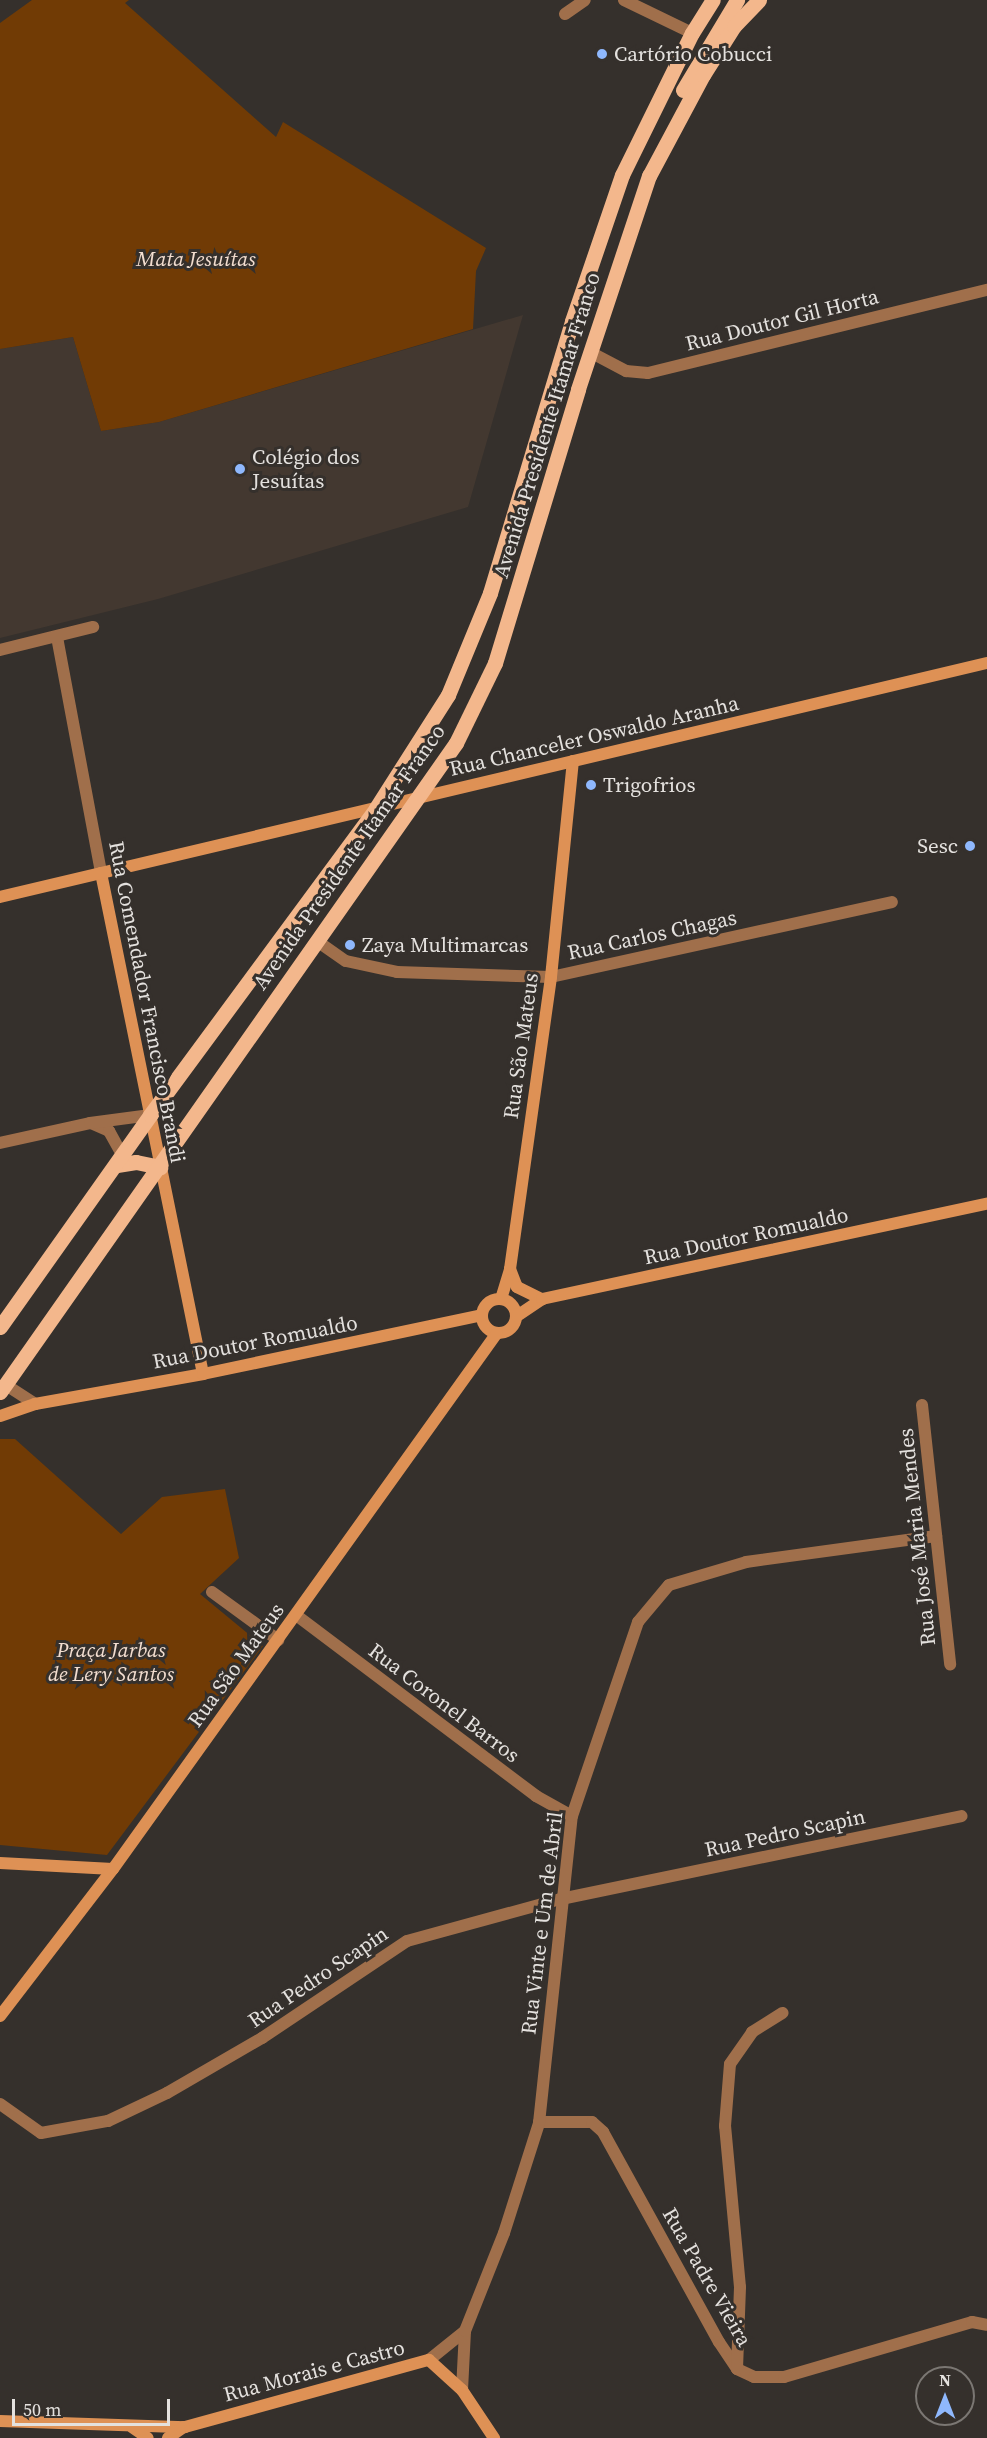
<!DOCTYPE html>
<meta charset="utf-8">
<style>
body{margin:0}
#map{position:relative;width:987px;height:2438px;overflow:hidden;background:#35302c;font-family:"Source Serif 4",serif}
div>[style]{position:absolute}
.built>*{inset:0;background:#433830}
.green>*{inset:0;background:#713b05}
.street>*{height:12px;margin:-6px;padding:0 6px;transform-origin:6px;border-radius:6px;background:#a06f4b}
.secondary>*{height:12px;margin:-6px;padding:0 6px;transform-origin:6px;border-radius:6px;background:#de9155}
.secondary>.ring{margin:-6px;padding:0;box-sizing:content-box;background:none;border:12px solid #de9155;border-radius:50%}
.primary>*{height:15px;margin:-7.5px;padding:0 7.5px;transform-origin:7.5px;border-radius:7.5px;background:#f3b78c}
.dots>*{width:16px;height:16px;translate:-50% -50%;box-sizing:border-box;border:3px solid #35302c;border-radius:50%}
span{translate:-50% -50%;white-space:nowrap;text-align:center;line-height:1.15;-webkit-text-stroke:6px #35302c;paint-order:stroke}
.poi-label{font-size:21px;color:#e4e1de}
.left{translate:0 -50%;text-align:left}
.right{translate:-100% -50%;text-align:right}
.park-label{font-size:21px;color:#f3ded0;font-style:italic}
.street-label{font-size:21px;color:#e4e1de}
.north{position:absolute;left:915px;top:2366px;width:60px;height:60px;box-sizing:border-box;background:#35302c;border:2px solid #7b7773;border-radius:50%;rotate:0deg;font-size:16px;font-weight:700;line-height:24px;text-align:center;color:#e4e1de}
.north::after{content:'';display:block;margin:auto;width:21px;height:27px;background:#8fb8fd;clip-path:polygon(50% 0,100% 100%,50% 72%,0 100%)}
.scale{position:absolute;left:12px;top:2399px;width:158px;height:27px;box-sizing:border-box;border:3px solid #e4e1de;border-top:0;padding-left:8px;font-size:18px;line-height:21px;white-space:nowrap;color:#e4e1de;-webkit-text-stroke:4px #35302c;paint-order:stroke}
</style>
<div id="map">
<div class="built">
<div style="clip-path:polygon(523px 315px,468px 507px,158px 599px,0 638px,0 349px,73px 337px,101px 431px,159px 422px)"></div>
</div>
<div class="green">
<div style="clip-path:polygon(32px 0,129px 0,125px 3px,276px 137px,283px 122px,486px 248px,476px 271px,473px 329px,159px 422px,101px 431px,73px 337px,0 349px,0 23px)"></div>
<div style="clip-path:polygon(0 1439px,15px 1439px,121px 1534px,162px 1497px,225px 1489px,239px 1558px,200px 1594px,263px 1646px,107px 1855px,0 1845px)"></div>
</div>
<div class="street">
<div style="left:624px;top:0;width:76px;rotate:25.9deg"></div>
<div style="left:565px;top:14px;width:24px;rotate:-35deg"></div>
<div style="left:590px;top:352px;width:41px;rotate:27.8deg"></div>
<div style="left:626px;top:371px;width:22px;rotate:5deg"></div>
<div style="left:648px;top:373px;width:349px;rotate:-13.8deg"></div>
<div style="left:57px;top:637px;width:240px;rotate:79.4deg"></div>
<div style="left:0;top:650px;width:96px;rotate:-13.9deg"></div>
<div style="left:317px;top:941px;width:35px;rotate:35deg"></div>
<div style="left:346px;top:961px;width:52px;rotate:12.2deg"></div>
<div style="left:397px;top:972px;width:154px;rotate:1.9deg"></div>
<div style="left:551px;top:977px;width:349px;rotate:-12.4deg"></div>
<div style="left:91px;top:1123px;width:20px;rotate:24deg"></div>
<div style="left:109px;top:1131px;width:29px;rotate:61deg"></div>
<div style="left:0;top:1143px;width:92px;rotate:-12.5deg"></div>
<div style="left:90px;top:1123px;width:61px;rotate:-7.6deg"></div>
<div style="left:6px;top:1385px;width:35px;rotate:33deg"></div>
<div style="left:922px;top:1405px;width:261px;rotate:83.8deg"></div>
<div style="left:212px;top:1592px;width:82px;rotate:36deg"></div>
<div style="left:296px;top:1615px;width:301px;rotate:37deg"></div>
<div style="left:536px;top:1796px;width:41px;rotate:29.1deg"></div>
<div style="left:0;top:2104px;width:50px;rotate:35.3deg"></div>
<div style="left:41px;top:2133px;width:68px;rotate:-10.2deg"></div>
<div style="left:108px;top:2121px;width:65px;rotate:-25.4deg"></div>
<div style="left:167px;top:2093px;width:110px;rotate:-30.1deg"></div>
<div style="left:262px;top:2038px;width:174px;rotate:-33.8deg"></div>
<div style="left:407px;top:1941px;width:160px;rotate:-15.3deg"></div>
<div style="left:561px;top:1899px;width:409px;rotate:-11.7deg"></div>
<div style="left:539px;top:2122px;width:53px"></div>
<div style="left:592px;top:2122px;width:15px;rotate:42deg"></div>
<div style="left:603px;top:2132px;width:240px;rotate:61.1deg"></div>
<div style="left:719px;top:2342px;width:32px;rotate:56deg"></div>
<div style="left:737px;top:2369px;width:19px;rotate:25deg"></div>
<div style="left:754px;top:2377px;width:30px"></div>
<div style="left:784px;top:2377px;width:196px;rotate:-16.3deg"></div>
<div style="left:972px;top:2322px;width:15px;rotate:11deg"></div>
<div style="left:429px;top:2360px;width:46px;rotate:-38.9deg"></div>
<div style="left:737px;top:2369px;width:82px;rotate:-87.9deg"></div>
<div style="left:740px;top:2287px;width:162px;rotate:-95.3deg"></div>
<div style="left:725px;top:2126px;width:62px;rotate:-85.4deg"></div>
<div style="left:730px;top:2064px;width:39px;rotate:-55deg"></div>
<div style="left:752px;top:2032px;width:36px;rotate:-32deg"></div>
<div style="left:462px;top:2390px;width:59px;rotate:-87.1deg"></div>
<div style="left:465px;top:2331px;width:105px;rotate:-68.3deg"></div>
<div style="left:504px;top:2233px;width:115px;rotate:-72.3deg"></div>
<div style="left:539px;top:2123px;width:309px;rotate:-83.9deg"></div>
<div style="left:572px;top:1816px;width:205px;rotate:-71.2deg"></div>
<div style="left:638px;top:1622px;width:48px;rotate:-50deg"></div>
<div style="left:669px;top:1585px;width:80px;rotate:-16.6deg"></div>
<div style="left:746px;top:1562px;width:192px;rotate:-7.8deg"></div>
</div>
<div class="secondary">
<div style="left:101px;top:873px;width:511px;rotate:78.49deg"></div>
<div style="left:0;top:897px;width:1014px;rotate:-13.34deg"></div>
<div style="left:510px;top:1269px;width:19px;rotate:69deg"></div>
<div style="left:517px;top:1287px;width:28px;rotate:26deg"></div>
<div class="ring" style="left:482px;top:1299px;width:22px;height:22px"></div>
<div style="left:501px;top:1299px;width:31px;rotate:-73deg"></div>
<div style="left:510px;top:1269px;width:295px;rotate:-82deg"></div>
<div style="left:551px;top:977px;width:217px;rotate:-84.2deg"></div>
<div style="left:517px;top:1316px;width:30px;rotate:-34deg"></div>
<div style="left:542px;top:1299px;width:455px;rotate:-12.1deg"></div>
<div style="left:0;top:1416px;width:37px;rotate:-19deg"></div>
<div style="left:35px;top:1404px;width:171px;rotate:-10.1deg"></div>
<div style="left:203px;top:1374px;width:285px;rotate:-11.9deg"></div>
<div style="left:0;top:1863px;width:113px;rotate:3deg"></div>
<div style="left:0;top:2016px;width:185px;rotate:-52.5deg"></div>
<div style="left:113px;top:1869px;width:659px;rotate:-54.38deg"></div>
<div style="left:0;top:2421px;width:185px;rotate:1.9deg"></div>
<div style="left:185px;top:2427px;width:253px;rotate:-15.4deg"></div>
<div style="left:429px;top:2360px;width:45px;rotate:42.3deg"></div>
<div style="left:462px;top:2390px;width:58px;rotate:56.3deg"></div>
<div style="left:132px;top:2427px;width:19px;rotate:35deg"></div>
<div style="left:168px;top:2438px;width:19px;rotate:-35deg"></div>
</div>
<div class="primary">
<div style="left:683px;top:90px;width:105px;rotate:-59deg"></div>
<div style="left:117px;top:1165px;width:19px;rotate:-9deg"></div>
<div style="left:136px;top:1162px;width:25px;rotate:12deg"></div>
<div style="left:0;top:1327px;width:260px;rotate:-54.7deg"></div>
<div style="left:150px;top:1115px;width:381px;rotate:-53.6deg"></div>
<div style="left:376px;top:808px;width:134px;rotate:-57.5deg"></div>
<div style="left:448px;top:695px;width:110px;rotate:-67.6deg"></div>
<div style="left:490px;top:593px;width:284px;rotate:-73.2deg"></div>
<div style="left:572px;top:321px;width:154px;rotate:-71.1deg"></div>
<div style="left:622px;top:175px;width:158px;rotate:-63.8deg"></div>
<div style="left:692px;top:33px;width:39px;rotate:-58deg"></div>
<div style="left:0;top:1392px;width:793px;rotate:-54.91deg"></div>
<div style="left:456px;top:743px;width:89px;rotate:-64deg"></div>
<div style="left:495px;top:663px;width:286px;rotate:-73.1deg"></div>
<div style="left:578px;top:389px;width:225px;rotate:-71.6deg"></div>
<div style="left:649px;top:176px;width:115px;rotate:-61.9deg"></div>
<div style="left:703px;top:75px;width:58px;rotate:-57.7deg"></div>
<div style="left:734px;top:26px;width:36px;rotate:-46deg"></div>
</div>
<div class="dots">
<div style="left:602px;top:54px;background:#8fb8fd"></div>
<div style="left:240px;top:469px;background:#8fb8fd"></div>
<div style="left:591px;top:785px;background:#8fb8fd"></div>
<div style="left:970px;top:846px;background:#8fb8fd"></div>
<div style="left:350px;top:945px;background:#8fb8fd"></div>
</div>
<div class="poi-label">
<span class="left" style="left:614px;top:54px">Cartório Cobucci</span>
<span class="left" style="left:252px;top:469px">Colégio dos<br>Jesuítas</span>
<span class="left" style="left:603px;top:785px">Trigofrios</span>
<span class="right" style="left:958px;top:846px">Sesc</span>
<span class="left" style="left:362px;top:945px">Zaya Multimarcas</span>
</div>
<div class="park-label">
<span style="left:196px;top:259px">Mata Jesuítas</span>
<span style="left:111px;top:1662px">Praça Jarbas<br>de Lery Santos</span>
</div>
<div class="street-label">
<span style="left:782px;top:320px;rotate:-14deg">Rua Doutor Gil Horta</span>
<span style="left:547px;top:425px;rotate:-73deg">Avenida Presidente Itamar Franco</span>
<span style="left:594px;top:736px;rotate:-13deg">Rua Chanceler Oswaldo Aranha</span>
<span style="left:349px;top:857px;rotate:-55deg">Avenida Presidente Itamar Franco</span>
<span style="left:652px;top:935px;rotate:-12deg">Rua Carlos Chagas</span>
<span style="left:147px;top:1002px;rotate:79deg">Rua Comendador Francisco Brandi</span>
<span style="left:521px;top:1046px;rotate:-82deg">Rua São Mateus</span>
<span style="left:746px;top:1236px;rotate:-12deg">Rua Doutor Romualdo</span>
<span style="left:255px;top:1342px;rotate:-11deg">Rua Doutor Romualdo</span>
<span style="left:917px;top:1537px;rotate:-96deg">Rua José Maria Mendes</span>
<span style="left:236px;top:1665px;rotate:-54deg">Rua São Mateus</span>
<span style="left:444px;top:1703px;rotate:37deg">Rua Coronel Barros</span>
<span style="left:785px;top:1833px;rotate:-12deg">Rua Pedro Scapin</span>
<span style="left:542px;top:1923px;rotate:-83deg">Rua Vinte e Um de Abril</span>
<span style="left:318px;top:1977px;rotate:-34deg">Rua Pedro Scapin</span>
<span style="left:707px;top:2277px;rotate:60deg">Rua Padre Vieira</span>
<span style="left:314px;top:2371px;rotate:-15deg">Rua Morais e Castro</span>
</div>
<div class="north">N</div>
<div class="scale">50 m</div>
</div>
